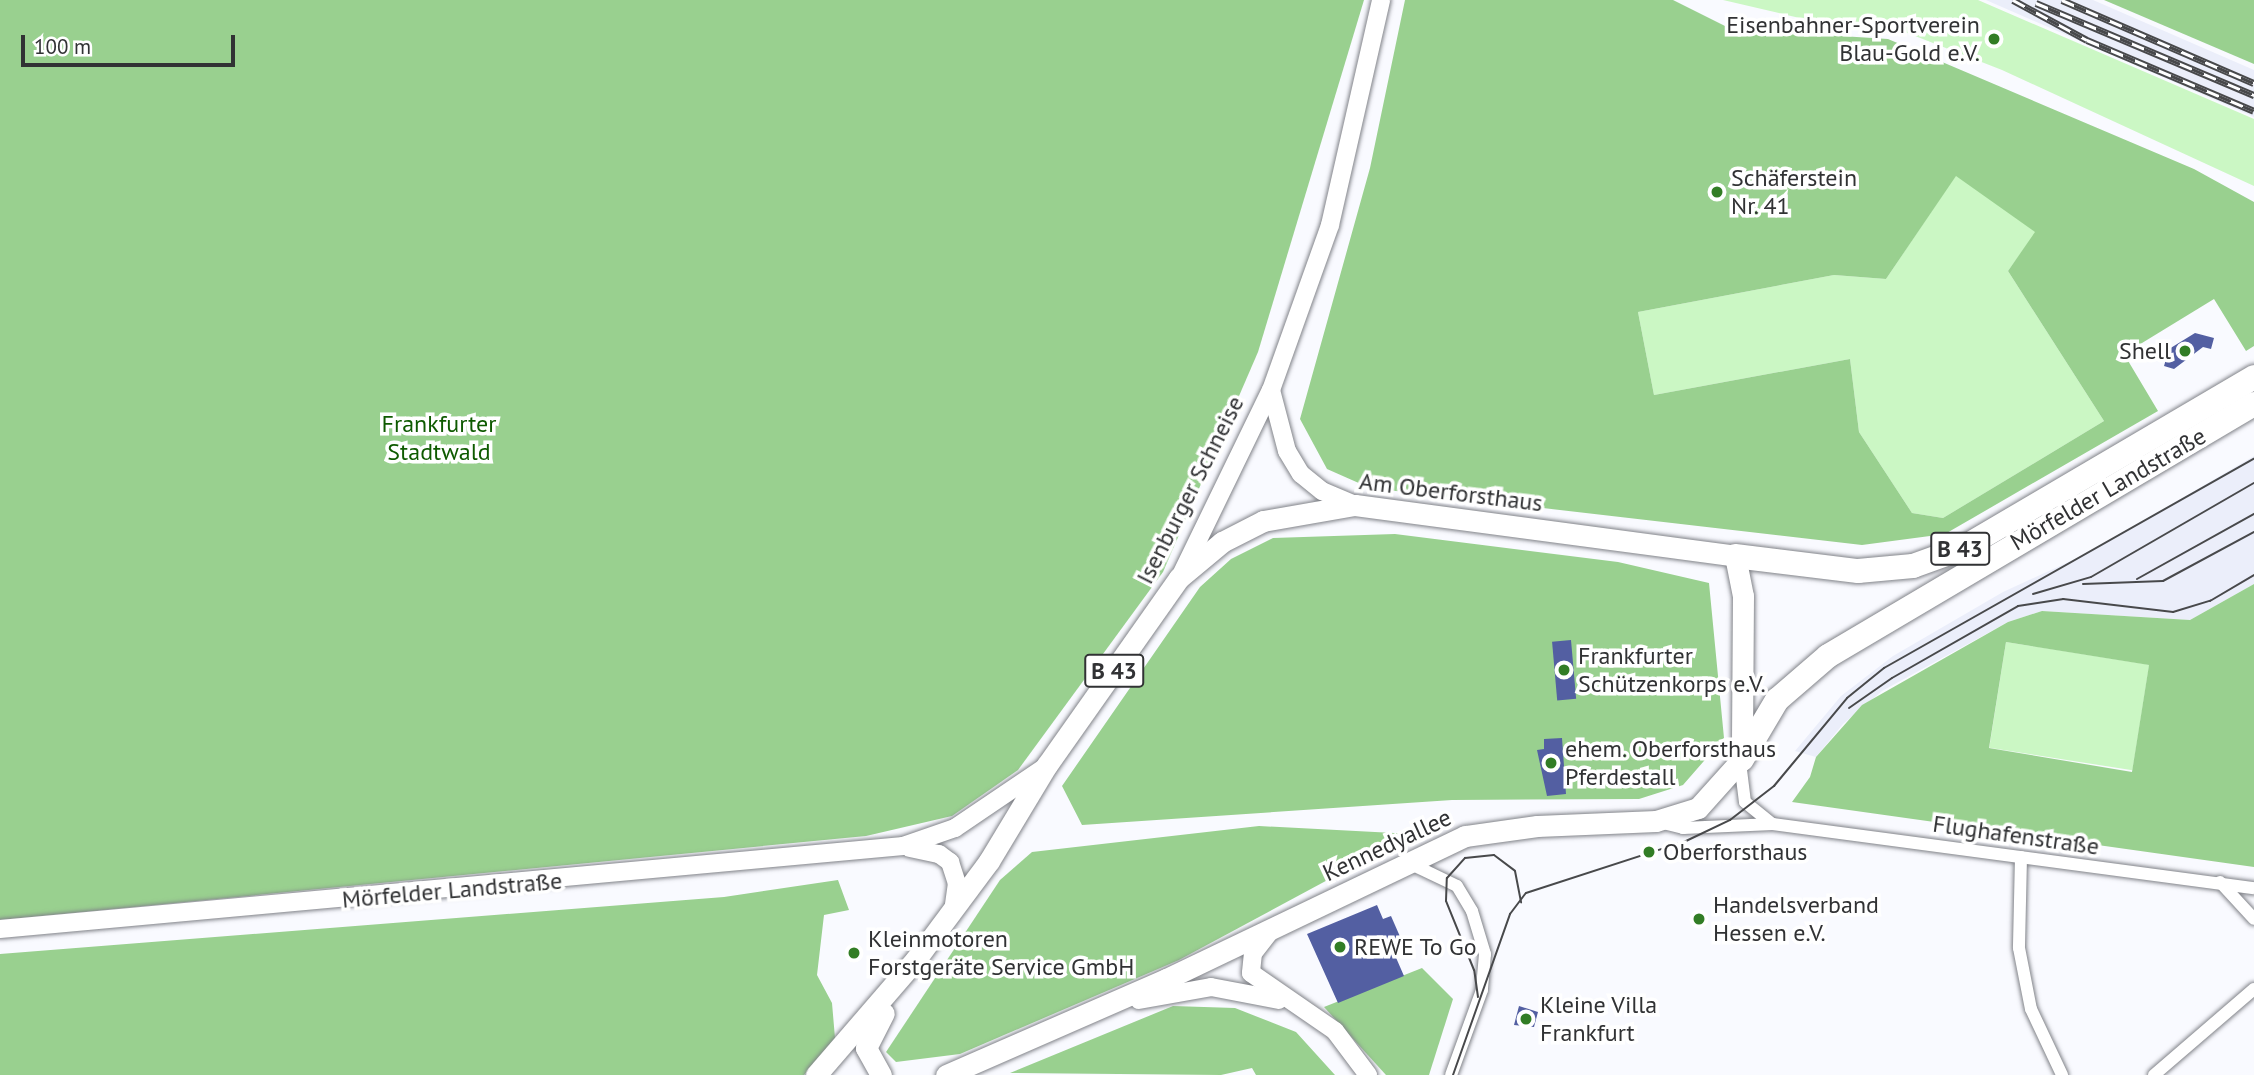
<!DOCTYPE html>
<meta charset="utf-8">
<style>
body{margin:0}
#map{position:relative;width:2254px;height:1075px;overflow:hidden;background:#f9faff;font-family:"PT Sans",sans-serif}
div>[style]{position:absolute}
.built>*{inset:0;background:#ebeefa}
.green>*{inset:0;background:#cbf7c4;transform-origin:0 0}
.forest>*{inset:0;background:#99d08f}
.building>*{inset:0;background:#535fa2;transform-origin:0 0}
.roads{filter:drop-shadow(0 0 2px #818389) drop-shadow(0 0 2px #818389)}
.street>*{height:12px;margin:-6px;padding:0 6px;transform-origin:6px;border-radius:6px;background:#fff}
.secondary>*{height:18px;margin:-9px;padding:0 9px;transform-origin:9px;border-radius:9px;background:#fff}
.primary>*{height:21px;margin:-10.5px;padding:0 10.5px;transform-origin:10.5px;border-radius:10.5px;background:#fff}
.highway>*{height:24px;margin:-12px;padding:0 12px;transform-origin:12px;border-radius:12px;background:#fff}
.tram>*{height:2px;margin:-1px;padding:0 1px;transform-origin:1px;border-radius:1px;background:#48494b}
.rail>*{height:7px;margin-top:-3.5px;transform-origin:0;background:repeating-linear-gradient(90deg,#fff 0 13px,#48494b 0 26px);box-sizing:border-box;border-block:2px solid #48494b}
.dots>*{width:19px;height:19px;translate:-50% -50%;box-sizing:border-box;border:4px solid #fff;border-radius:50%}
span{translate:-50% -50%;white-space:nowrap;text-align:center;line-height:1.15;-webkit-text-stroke:7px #fff;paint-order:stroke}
.shield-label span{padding:2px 5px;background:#fff;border:2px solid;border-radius:5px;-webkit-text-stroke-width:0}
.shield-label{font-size:23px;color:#313234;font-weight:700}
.poi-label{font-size:24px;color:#313234}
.right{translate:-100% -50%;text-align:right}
.left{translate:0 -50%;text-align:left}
.park-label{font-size:24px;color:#0e5a00}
.street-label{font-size:24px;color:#313234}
.scale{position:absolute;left:21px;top:35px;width:214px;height:32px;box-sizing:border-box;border:4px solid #313234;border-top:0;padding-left:9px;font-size:21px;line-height:24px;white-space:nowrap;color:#313234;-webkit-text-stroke:5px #fff;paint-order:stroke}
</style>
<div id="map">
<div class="built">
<div style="clip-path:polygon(1986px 0,2093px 0,2254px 70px,2254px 117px)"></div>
<div style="clip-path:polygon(2254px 456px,2254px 584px,2190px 620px,2042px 611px,2008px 622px,1882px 691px,1843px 724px,1816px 757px,1795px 751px,1841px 696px,1893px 656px,2003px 592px,2088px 553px)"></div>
</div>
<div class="green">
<div style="clip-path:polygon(1723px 0,1978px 0,2254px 119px,2254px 186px,2002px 70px,1887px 25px,1804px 19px)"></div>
<div style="clip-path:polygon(1956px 175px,2036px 232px,2008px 271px,2104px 421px,1943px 518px,1912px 513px,1859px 432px,1850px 359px,1654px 395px,1638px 312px,1834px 275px,1886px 279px)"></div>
<div style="left:2006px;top:642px;width:145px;height:107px;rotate:9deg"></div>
</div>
<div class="forest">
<div style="clip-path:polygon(0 0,1364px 0,1258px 352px,1163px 572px,1018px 770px,952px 816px,866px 836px,0 920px)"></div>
<div style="clip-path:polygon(evenodd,1405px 0,1673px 0,1731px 29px,1888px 39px,2194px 169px,2254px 202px,2254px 346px,2246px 351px,2214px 299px,2124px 354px,2158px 411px,1945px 534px,1862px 545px,1370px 488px,1327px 469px,1300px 419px,1370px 168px,1405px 0,1956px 176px,2035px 232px,2008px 271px,2104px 421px,1943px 518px,1912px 513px,1859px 432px,1850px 359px,1654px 395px,1638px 312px,1834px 275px,1886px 279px,1956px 176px)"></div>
<div style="clip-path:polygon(2104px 0,2254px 0,2254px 64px)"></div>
<div style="clip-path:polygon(1395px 534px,1618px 562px,1709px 583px,1724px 738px,1683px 785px,1639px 799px,1452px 800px,1082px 825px,1062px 786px,1200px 587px,1231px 559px,1273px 538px)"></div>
<div style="clip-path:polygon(evenodd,2254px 584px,2254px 867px,1792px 802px,1810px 777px,1816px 757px,1862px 705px,2008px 622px,2042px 611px,2190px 620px,2254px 584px,2006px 642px,2149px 665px,2132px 772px,1989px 748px,2006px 642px)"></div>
<div style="clip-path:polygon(1259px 826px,1413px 834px,1179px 960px,960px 1054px,896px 1062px,886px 1052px,1000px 880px,1032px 852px)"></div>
<div style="clip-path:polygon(838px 880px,849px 910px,824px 915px,817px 975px,832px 1003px,835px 1038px,804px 1075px,0 1075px,0 954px,724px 897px)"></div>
<div style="clip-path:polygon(1422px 968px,1453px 999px,1429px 1075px,1386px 1075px,1324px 1007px)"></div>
<div style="clip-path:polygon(1173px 1006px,1235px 1008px,1296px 1032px,1335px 1075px,1256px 1075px,1252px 1068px,1221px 1075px,1010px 1073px)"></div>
</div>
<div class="building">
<div style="clip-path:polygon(2195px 333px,2214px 338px,2211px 349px,2203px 347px,2174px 369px,2164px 366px,2169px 349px)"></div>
<div style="left:1571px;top:640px;width:59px;height:19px;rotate:85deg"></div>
<div style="clip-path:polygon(1562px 738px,1566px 794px,1547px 796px,1537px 750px,1544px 749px,1544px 739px)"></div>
<div style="clip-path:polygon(1377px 905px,1383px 919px,1391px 916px,1405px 948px,1394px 953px,1404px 976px,1338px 1003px,1307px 934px)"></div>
<div style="clip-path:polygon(1519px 1006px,1538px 1012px,1534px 1027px,1514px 1025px)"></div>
</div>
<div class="roads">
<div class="street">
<div style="left:1740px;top:762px;width:40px;rotate:82.9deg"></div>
<div style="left:1745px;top:802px;width:35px;rotate:39deg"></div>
<div style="left:1659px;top:822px;width:25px;rotate:14deg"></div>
<div style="left:1683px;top:828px;width:90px;rotate:-2.5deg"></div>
<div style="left:1773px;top:824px;width:485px;rotate:7.6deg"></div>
<div style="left:2021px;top:857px;width:91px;rotate:91.3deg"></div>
<div style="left:2019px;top:948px;width:62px;rotate:78.9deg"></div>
<div style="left:2031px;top:1009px;width:73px;rotate:64.8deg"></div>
<div style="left:1409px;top:863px;width:53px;rotate:25.6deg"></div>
<div style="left:1457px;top:886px;width:29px;rotate:59deg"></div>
<div style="left:1472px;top:911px;width:45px;rotate:73.2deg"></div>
<div style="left:1485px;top:954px;width:36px;rotate:95deg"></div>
<div style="left:1482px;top:990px;width:90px;rotate:110deg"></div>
<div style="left:2220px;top:882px;width:50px;rotate:47.4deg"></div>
<div style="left:2154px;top:1075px;width:132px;rotate:-40.7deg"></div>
</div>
<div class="secondary">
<div style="left:1271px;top:390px;width:63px;rotate:75.3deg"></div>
<div style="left:1287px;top:451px;width:27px;rotate:59deg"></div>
<div style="left:1301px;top:474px;width:27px;rotate:39deg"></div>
<div style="left:1322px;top:491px;width:36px;rotate:23deg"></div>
<div style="left:1181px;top:575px;width:206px;rotate:-64.1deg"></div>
<div style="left:1271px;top:390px;width:175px;rotate:-70.3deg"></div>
<div style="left:1330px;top:225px;width:231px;rotate:-77.2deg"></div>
<div style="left:910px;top:848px;width:30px;rotate:12deg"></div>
<div style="left:939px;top:854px;width:14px;rotate:36deg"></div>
<div style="left:950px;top:862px;width:22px;rotate:72deg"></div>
<div style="left:957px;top:883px;width:27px;rotate:98deg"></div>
<div style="left:0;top:929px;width:907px;rotate:-5.25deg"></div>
<div style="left:903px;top:846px;width:55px;rotate:-19.1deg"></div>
<div style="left:955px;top:828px;width:109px;rotate:-34.1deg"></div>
<div style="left:1272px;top:929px;width:31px;rotate:128deg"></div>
<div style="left:1253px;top:953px;width:20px;rotate:96deg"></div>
<div style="left:1251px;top:973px;width:102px;rotate:34.6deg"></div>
<div style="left:1335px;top:1031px;width:55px;rotate:53.1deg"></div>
<div style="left:1139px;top:1000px;width:73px;rotate:-10.2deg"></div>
<div style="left:1211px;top:987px;width:69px;rotate:10.8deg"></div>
</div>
<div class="primary">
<div style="left:816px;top:1075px;width:153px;rotate:-49.2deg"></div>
<div style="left:916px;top:959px;width:122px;rotate:-53.3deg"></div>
<div style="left:989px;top:861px;width:112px;rotate:-58.9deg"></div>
<div style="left:1047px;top:765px;width:229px;rotate:-54.8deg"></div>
<div style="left:1179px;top:578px;width:56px;rotate:-39.9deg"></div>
<div style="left:1222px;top:542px;width:46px;rotate:-27.1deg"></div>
<div style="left:1263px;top:521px;width:93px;rotate:-9.9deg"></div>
<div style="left:1355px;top:505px;width:383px;rotate:7.6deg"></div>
<div style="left:1735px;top:556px;width:41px;rotate:78.7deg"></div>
<div style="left:1743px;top:596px;width:163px;rotate:90.4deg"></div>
<div style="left:1742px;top:759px;width:66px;rotate:131.9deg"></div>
<div style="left:1698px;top:808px;width:44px;rotate:162.8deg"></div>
<div style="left:1656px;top:821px;width:119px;rotate:177.6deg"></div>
<div style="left:1537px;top:826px;width:73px;rotate:172.1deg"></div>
<div style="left:1465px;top:836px;width:331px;rotate:154.4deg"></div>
<div style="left:1166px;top:979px;width:240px;rotate:156.4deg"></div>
<div style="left:881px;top:1075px;width:31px;rotate:-119deg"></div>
<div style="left:866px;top:1048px;width:39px;rotate:-63deg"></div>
</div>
<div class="highway">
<div style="left:1735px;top:556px;width:124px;rotate:7deg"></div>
<div style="left:1858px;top:571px;width:55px;rotate:-5.2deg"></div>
<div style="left:1913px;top:566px;width:53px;rotate:-19.8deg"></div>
<div style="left:1963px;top:548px;width:338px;rotate:-30.4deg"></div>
<div style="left:1742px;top:759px;width:69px;rotate:-59.3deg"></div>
<div style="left:1777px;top:700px;width:67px;rotate:-40.8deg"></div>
<div style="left:1828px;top:656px;width:495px;rotate:-30.6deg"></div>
</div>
</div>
<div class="tram">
<div style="left:2137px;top:579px;width:134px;rotate:-29.1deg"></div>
<div style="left:2083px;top:584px;width:80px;rotate:-2.1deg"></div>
<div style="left:2163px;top:581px;width:103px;rotate:-28.3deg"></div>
<div style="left:2033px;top:594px;width:60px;rotate:-16.3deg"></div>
<div style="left:2091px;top:577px;width:188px;rotate:-30deg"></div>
<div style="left:1849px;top:708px;width:52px;rotate:-34.9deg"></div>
<div style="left:1892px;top:678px;width:145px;rotate:-29.7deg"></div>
<div style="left:2018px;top:606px;width:46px;rotate:-8.8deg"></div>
<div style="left:2063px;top:599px;width:111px;rotate:6.7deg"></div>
<div style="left:2173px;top:612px;width:39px;rotate:-17deg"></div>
<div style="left:2210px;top:601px;width:51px;rotate:-30.6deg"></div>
<div style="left:1478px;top:997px;width:27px;rotate:-98deg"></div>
<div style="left:1474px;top:970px;width:74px;rotate:-112.1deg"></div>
<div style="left:1446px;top:901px;width:23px;rotate:-88deg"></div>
<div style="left:1447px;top:878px;width:27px;rotate:-48deg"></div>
<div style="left:1465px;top:858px;width:29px;rotate:-6deg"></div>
<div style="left:1494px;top:855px;width:26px;rotate:37deg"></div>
<div style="left:1515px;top:871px;width:32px;rotate:79deg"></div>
<div style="left:1453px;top:1075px;width:171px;rotate:-70.5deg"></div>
<div style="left:1510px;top:914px;width:26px;rotate:-53deg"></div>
<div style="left:1526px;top:893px;width:168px;rotate:-18deg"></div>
<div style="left:1686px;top:841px;width:49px;rotate:-25.5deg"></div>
<div style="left:1730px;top:820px;width:56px;rotate:-37.7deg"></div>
<div style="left:1774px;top:786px;width:114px;rotate:-50.3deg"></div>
<div style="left:1847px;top:698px;width:48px;rotate:-39deg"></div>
<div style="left:1884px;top:668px;width:425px;rotate:-29.5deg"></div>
</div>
<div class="rail">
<div style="left:2013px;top:0;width:84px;rotate:28.4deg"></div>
<div style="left:2087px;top:40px;width:181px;rotate:23deg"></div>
<div style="left:2062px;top:0;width:209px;rotate:23.4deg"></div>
<div style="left:2036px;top:3px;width:237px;rotate:22.9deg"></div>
</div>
<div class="dots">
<div style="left:1994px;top:39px;background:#327d25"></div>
<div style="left:1717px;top:192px;background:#327d25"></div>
<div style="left:2185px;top:351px;background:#327d25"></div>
<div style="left:1564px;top:670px;background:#327d25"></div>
<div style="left:1551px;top:763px;background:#327d25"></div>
<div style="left:1649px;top:852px;background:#327d25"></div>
<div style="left:1699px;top:919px;background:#327d25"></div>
<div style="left:1340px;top:947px;background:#327d25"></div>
<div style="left:854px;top:953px;background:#327d25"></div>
<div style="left:1526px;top:1019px;background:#327d25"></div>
</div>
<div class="shield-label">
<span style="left:1960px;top:549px">B 43</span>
<span style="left:1114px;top:671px">B 43</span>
</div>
<div class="poi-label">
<span class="right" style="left:1980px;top:39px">Eisenbahner-Sportverein<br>Blau-Gold e.V.</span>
<span class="left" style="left:1731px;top:192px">Schäferstein<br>Nr. 41</span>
<span class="right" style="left:2171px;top:351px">Shell</span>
<span class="left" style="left:1578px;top:670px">Frankfurter<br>Schützenkorps e.V.</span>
<span class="left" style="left:1565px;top:763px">ehem. Oberforsthaus<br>Pferdestall</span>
<span class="left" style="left:1663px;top:852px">Oberforsthaus</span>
<span class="left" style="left:1713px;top:919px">Handelsverband<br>Hessen e.V.</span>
<span class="left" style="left:868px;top:953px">Kleinmotoren<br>Forstgeräte Service GmbH</span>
<span class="left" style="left:1354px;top:947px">REWE To Go</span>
<span class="left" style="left:1540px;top:1019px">Kleine Villa<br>Frankfurt</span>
</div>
<div class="park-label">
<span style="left:439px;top:438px">Frankfurter<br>Stadtwald</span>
</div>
<div class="street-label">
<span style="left:2108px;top:489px;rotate:-30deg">Mörfelder Landstraße</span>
<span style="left:1190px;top:490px;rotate:-63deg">Isenburger Schneise</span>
<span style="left:1451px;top:492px;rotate:7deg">Am Oberforsthaus</span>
<span style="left:2016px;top:835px;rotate:8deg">Flughafenstraße</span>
<span style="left:1387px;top:845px;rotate:-25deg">Kennedyallee</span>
<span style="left:452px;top:890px;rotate:-5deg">Mörfelder Landstraße</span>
</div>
<div class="scale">100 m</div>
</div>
